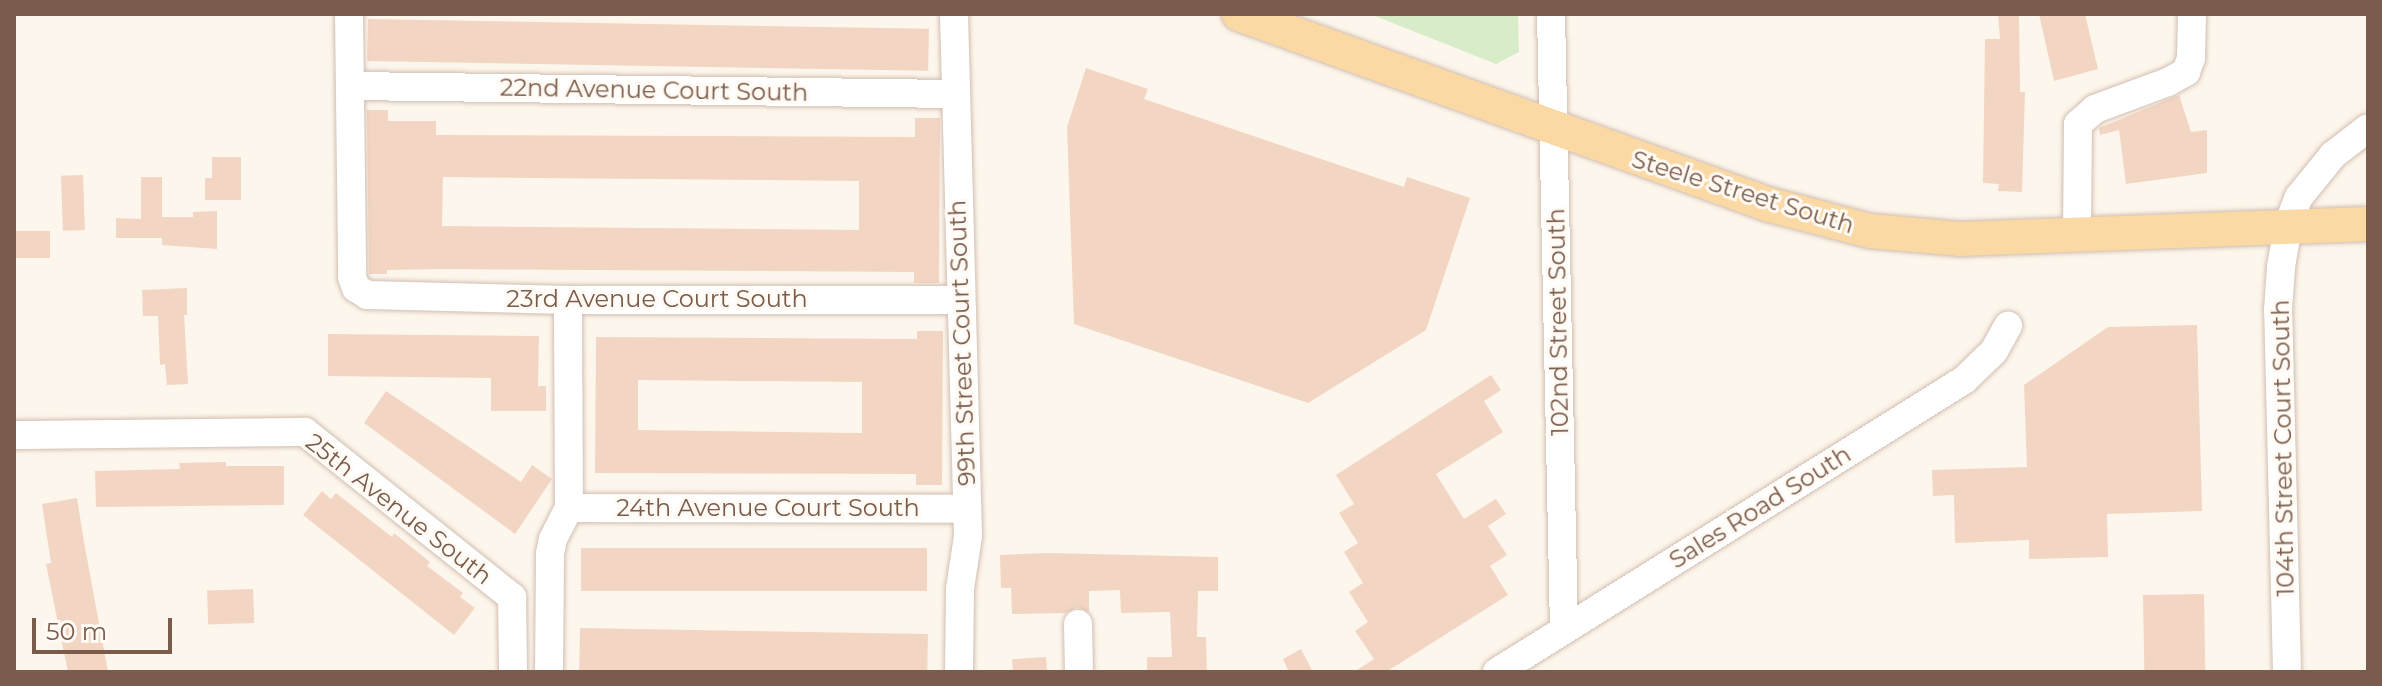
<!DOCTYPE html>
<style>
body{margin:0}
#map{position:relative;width:2382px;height:686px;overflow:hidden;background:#fdf6ec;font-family:Montserrat,sans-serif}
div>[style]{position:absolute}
.green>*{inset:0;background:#d8ecc9}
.building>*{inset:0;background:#f3d5c3;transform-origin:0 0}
.roads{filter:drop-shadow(0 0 2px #d1beb0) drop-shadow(0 0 2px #d1beb0)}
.minor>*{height:28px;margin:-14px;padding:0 14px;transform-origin:14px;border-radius:14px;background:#fff}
.major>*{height:34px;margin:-17px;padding:0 17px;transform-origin:17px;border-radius:17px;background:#fbd9a5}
span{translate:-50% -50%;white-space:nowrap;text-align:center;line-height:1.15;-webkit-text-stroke:6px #fffaf3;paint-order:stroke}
.street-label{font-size:24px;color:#7a5c4d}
.frame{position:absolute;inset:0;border:16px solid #7a5c4d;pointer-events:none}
.scale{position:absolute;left:32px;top:618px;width:140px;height:36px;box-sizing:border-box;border:4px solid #7a5c4d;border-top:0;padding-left:10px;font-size:24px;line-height:28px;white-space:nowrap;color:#7a5c4d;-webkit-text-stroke:6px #fffaf3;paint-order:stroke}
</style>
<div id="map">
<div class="green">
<div style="clip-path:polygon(1370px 14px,1518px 14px,1519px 52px,1496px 64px)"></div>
</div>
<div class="building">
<div style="clip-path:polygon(1998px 14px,2019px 14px,2020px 92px,2025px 92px,2022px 192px,1998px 191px,1999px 184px,1983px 183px,1985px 39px,2000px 39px)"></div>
<div style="clip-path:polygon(2039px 14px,2085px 14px,2098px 69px,2054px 81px)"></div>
<div style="left:368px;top:19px;width:561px;height:42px;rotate:1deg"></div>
<div style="clip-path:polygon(1086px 68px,1148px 89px,1144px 99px,1404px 187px,1407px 177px,1470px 198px,1426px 330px,1308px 403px,1074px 324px,1067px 127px)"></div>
<div style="clip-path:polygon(2179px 95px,2191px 132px,2207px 130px,2207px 173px,2126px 184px,2119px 130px,2100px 135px,2099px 128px)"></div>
<div style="clip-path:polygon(evenodd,367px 110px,388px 110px,388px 121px,436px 121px,436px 135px,915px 137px,915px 118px,940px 118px,939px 283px,914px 283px,914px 272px,442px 269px,387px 270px,387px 274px,369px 274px,367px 110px,443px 177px,859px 181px,859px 230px,442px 226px,443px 177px)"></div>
<div style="clip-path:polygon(212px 157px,241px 157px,241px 200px,205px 200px,205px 178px,212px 178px)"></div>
<div style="left:83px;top:175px;width:55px;height:22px;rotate:88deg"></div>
<div style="clip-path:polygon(141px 177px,162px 177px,162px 217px,193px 217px,193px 212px,217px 211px,217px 249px,162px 245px,162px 238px,116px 238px,116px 218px,141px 219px)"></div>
<div style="left:50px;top:231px;width:27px;height:36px;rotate:90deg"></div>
<div style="clip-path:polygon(187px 288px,187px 315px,184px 315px,188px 384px,167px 385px,165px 364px,160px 365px,158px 316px,143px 316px,142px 290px)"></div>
<div style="clip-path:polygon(2197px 325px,2202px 511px,2107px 514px,2108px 557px,2029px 559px,2029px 540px,1955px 543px,1954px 495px,1933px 496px,1932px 470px,2027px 467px,2024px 385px,2108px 327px)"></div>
<div style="clip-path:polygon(evenodd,917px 331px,943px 331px,942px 485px,916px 485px,916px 474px,595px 473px,596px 337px,917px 339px,917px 331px,638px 380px,862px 382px,862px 433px,638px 430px,638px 380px)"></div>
<div style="clip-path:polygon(328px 334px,539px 336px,538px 386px,546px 386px,546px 411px,491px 411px,491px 378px,328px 376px)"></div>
<div style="clip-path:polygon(1491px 375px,1501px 390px,1484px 401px,1503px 432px,1436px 474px,1464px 519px,1496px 499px,1506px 514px,1488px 526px,1507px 555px,1490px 566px,1508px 595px,1386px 672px,1354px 672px,1374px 659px,1355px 631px,1368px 622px,1349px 592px,1363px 583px,1344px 552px,1358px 543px,1339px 513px,1354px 504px,1336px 475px)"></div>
<div style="clip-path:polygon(386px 391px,521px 482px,532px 465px,552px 479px,515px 534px,364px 423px)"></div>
<div style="clip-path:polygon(226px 462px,226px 466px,284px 466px,284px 505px,96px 507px,95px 471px,180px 469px,179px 463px)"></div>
<div style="clip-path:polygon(322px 491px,331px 499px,336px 493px,392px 537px,394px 533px,430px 562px,427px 566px,463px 593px,460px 597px,475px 608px,454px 635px,303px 515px)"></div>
<div style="clip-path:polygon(77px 498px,84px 542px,108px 672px,68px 672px,46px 564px,51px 563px,42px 504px)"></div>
<div style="left:927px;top:548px;width:43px;height:346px;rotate:90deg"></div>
<div style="clip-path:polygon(1047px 553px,1218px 557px,1218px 591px,1198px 591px,1197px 637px,1206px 637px,1207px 672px,1147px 672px,1147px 657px,1172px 657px,1170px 612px,1121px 613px,1120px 590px,1089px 591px,1089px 612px,1077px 607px,1066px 613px,1012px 614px,1011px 588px,1001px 588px,1000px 555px)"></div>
<div style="left:253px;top:589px;width:34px;height:46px;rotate:88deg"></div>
<div style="left:2204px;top:594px;width:78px;height:61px;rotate:89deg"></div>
<div style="left:580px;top:628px;width:348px;height:43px;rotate:1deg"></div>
<div style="clip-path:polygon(1301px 649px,1313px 672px,1289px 672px,1283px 659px)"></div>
<div style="left:1046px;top:657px;width:15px;height:34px;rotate:86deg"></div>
</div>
<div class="roads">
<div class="minor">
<div style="left:349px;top:14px;width:263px;rotate:89.3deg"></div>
<div style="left:352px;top:277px;width:12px;rotate:70deg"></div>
<div style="left:356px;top:288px;width:13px;rotate:32deg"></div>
<div style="left:367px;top:295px;width:201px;rotate:1.4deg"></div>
<div style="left:568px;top:300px;width:392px"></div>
<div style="left:954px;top:14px;width:522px;rotate:88.46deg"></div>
<div style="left:968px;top:536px;width:54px;rotate:98.6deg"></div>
<div style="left:960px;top:589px;width:83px;rotate:90.7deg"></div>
<div style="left:1551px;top:14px;width:615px;rotate:88.79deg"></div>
<div style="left:351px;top:86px;width:605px;rotate:0.76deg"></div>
<div style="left:2077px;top:235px;width:111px;rotate:-89.5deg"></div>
<div style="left:2078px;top:124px;width:23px;rotate:-41deg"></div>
<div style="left:2095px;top:109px;width:78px;rotate:-20.3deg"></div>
<div style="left:2168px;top:82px;width:21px;rotate:-29deg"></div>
<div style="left:2186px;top:72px;width:15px;rotate:-70deg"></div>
<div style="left:2191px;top:58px;width:44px;rotate:-88.7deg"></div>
<div style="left:14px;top:435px;width:291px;rotate:-0.6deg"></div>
<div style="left:305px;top:432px;width:265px;rotate:38.6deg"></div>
<div style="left:512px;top:597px;width:75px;rotate:89.2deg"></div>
<div style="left:569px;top:508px;width:398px;rotate:0.1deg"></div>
<div style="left:1078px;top:624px;width:48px;rotate:88.8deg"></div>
<div style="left:549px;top:672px;width:118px;rotate:-89.5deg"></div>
<div style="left:550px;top:554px;width:15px;rotate:-79deg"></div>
<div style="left:553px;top:539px;width:35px;rotate:-63deg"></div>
<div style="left:569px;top:508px;width:208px;rotate:-90.3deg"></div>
<div style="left:1497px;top:672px;width:551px;rotate:-32.02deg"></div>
<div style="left:1964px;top:380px;width:42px;rotate:-44deg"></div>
<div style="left:1994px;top:351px;width:29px;rotate:-61deg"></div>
<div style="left:2287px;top:672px;width:362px;rotate:-91.4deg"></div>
<div style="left:2278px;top:310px;width:43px;rotate:-86deg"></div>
<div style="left:2281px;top:267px;width:43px;rotate:-80.5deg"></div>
<div style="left:2288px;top:225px;width:30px;rotate:-69deg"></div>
<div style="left:2299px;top:197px;width:54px;rotate:-51deg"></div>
<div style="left:2333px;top:155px;width:44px;rotate:-37.6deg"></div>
</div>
<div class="major">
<div style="left:1239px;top:14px;width:561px;rotate:19.79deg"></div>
<div style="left:1767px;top:204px;width:106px;rotate:14.7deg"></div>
<div style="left:1870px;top:231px;width:89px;rotate:5.1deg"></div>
<div style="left:1959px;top:239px;width:409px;rotate:-2.1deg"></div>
</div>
</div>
<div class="street-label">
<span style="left:654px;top:90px;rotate:1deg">22nd Avenue Court South</span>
<span style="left:1743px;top:192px;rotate:17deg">Steele Street South</span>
<span style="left:657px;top:299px">23rd Avenue Court South</span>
<span style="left:1558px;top:322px;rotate:-91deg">102nd Street South</span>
<span style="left:962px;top:343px;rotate:-92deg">99th Street Court South</span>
<span style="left:2283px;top:448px;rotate:-91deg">104th Street Court South</span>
<span style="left:1760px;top:507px;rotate:-32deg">Sales Road South</span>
<span style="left:768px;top:508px">24th Avenue Court South</span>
<span style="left:399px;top:509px;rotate:38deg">25th Avenue South</span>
</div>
<div class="frame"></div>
<div class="scale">50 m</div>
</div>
